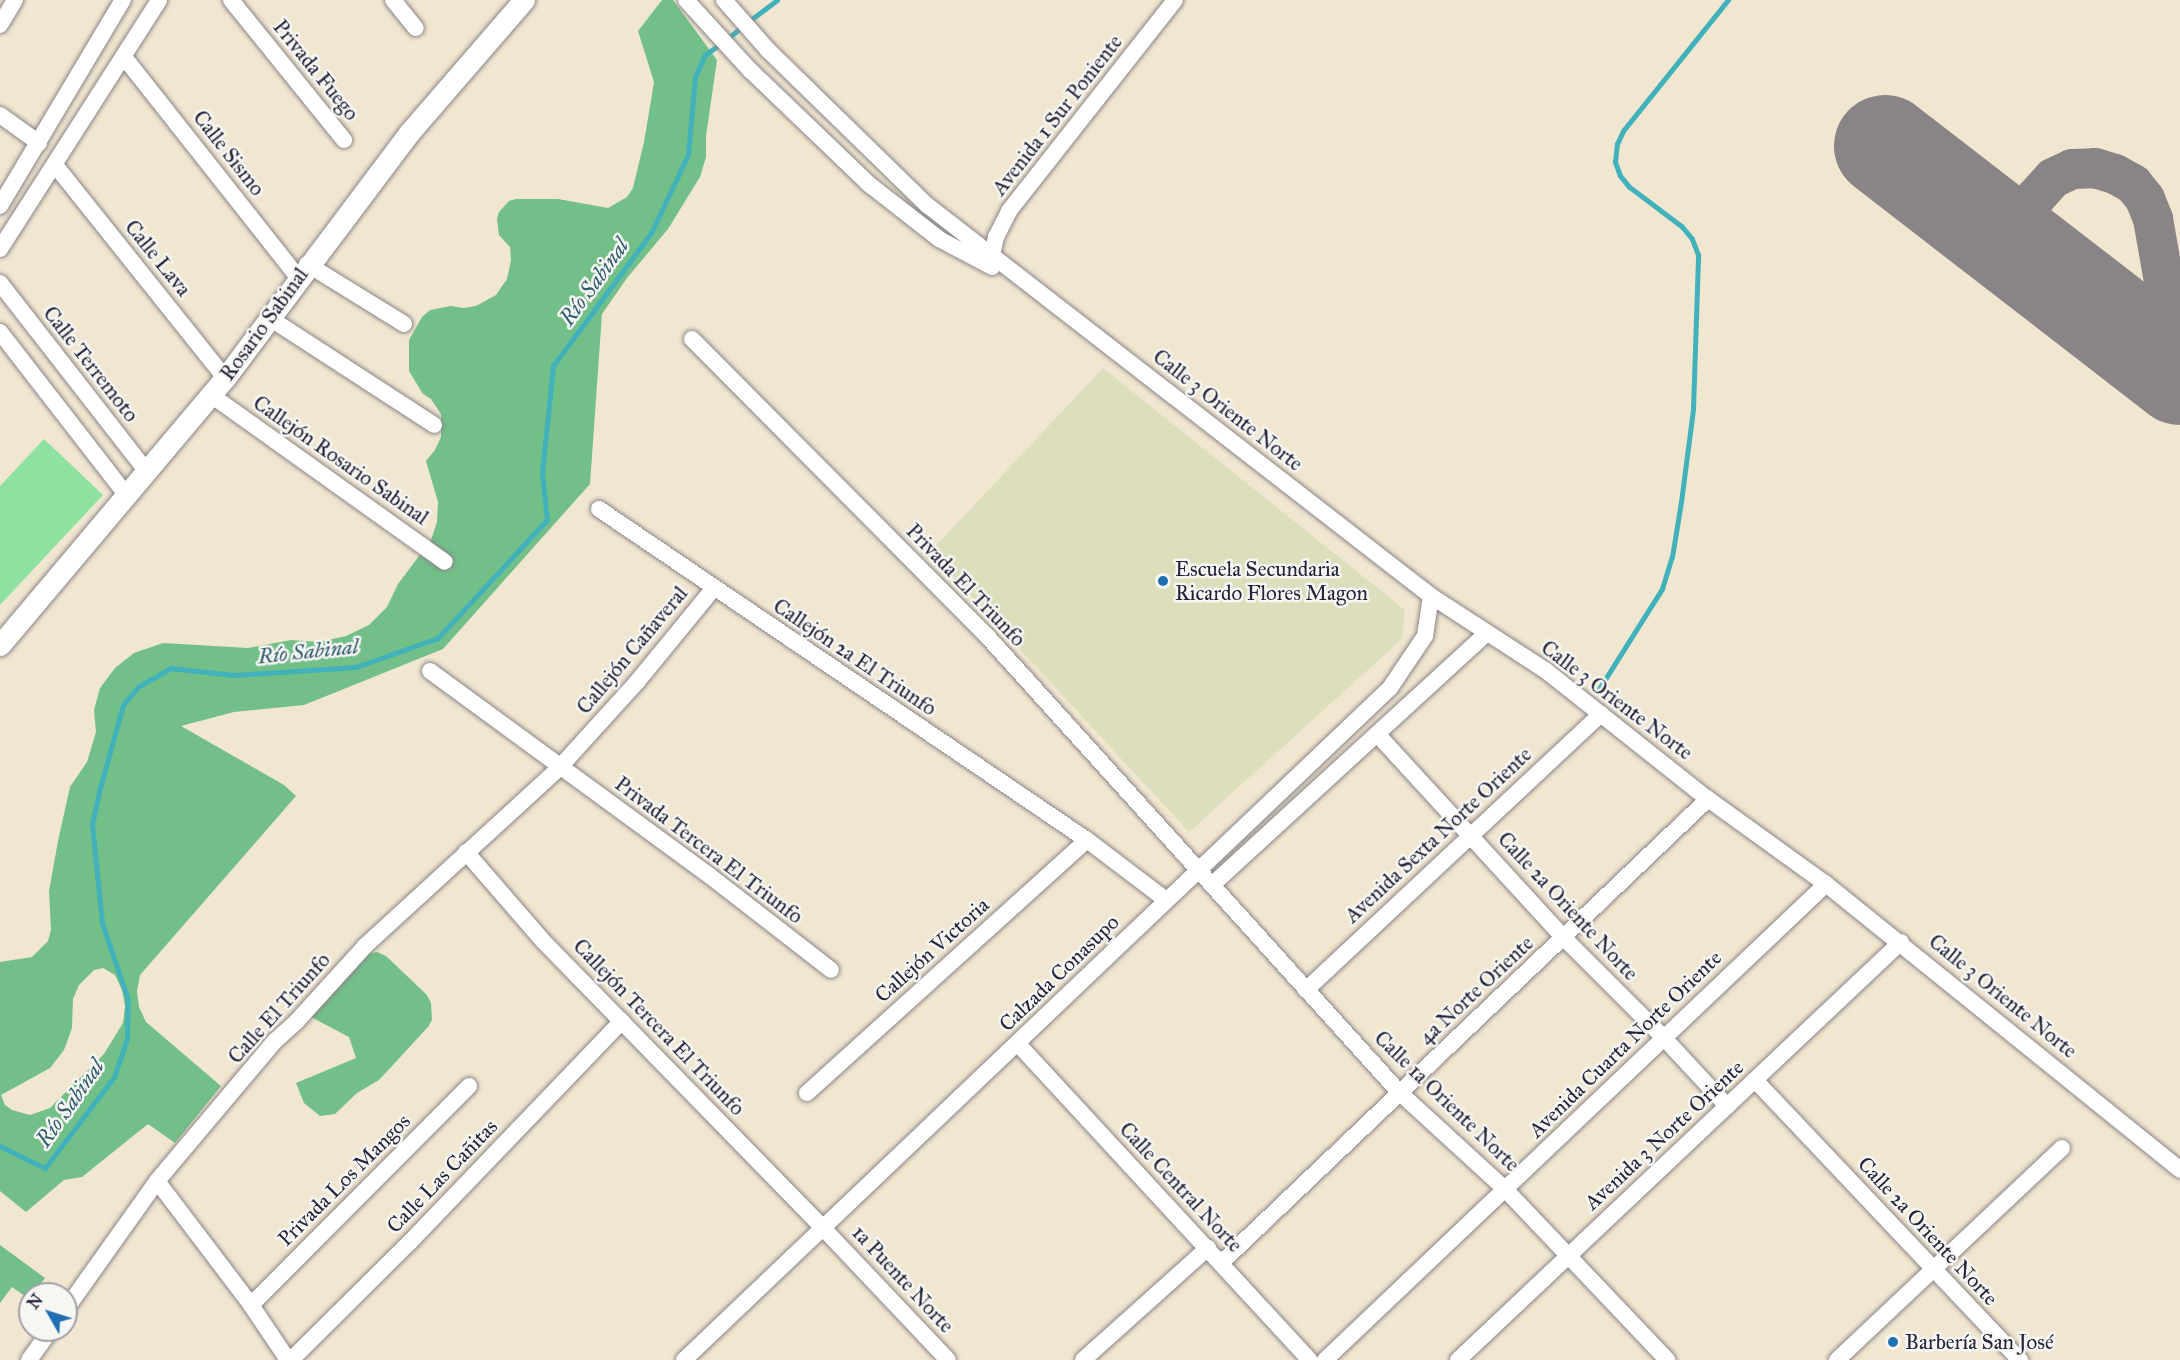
<!DOCTYPE html>
<meta charset="utf-8">
<style>
body{margin:0}
#map{position:relative;width:2180px;height:1360px;overflow:hidden;background:#f1e7d0;font-family:"IM FELL Great Primer",serif}
div>[style]{position:absolute}
.built>*{inset:0;background:#dddebc}
.green>*{inset:0;background:#8ee1a1}
.forest>*{inset:0;background:#72bf87}
.stream>*{height:4.5px;margin:-2.25px;padding:0 2.25px;transform-origin:2.25px;border-radius:2.25px;background:#41b1bb}
.taxiway>*{height:40px;margin:-20px;padding:0 20px;transform-origin:20px;border-radius:20px;background:#8a8486}
.runway>*{height:102px;margin:-51px;padding:0 51px;transform-origin:51px;border-radius:51px;background:#8a8486}
.roads{filter:drop-shadow(0 0 2px #8a8486) drop-shadow(0 0 2px #8a8486)}
.minor>*{height:16px;margin:-8px;padding:0 8px;transform-origin:8px;border-radius:8px;background:#fff}
.major>*{height:21px;margin:-10.5px;padding:0 10.5px;transform-origin:10.5px;border-radius:10.5px;background:#fff}
.dots>*{width:16px;height:16px;translate:-50% -50%;box-sizing:border-box;border:3px solid #f6f6f2;border-radius:50%}
span{translate:-50% -50%;white-space:nowrap;text-align:center;line-height:1.15;-webkit-text-stroke:5px #f6f6f2;paint-order:stroke}
.street-label{font-size:21px;color:#22223b}
.poi-label{font-size:21px;color:#22223b}
.left{translate:0 -50%;text-align:left}
.water-label{font-size:22px;color:#2e5b6e;font-style:italic}
.north{position:absolute;left:18px;top:1282px;width:60px;height:60px;box-sizing:border-box;background:#f6f6f2;border:2px solid #a1a1a9;border-radius:50%;rotate:309deg;font-size:16px;font-weight:700;line-height:24px;text-align:center;color:#22223b}
.north::after{content:'';display:block;margin:auto;width:21px;height:27px;background:#1f6fb2;clip-path:polygon(50% 0,100% 100%,50% 72%,0 100%)}
</style>
<div id="map">
<div class="built">
<div style="clip-path:polygon(1103px 368px,1405px 610px,1402px 639px,1189px 832px,930px 552px)"></div>
</div>
<div class="green">
<div style="clip-path:polygon(44px 439px,103px 495px,0 605px,0 486px)"></div>
</div>
<div class="forest">
<div style="clip-path:polygon(evenodd,662px 0,673px 0,717px 60px,706px 136px,706px 157px,700px 177px,668px 229px,627px 278px,602px 314px,590px 484px,443px 649px,304px 705px,234px 712px,181px 726px,284px 785px,296px 796px,140px 975px,137px 991px,139px 1007px,146px 1022px,221px 1086px,175px 1143px,148px 1124px,82px 1177px,64px 1180px,26px 1212px,0 1191px,0 962px,32px 957px,48px 941px,51px 930px,49px 891px,58px 841px,70px 787px,87px 762px,96px 732px,94px 710px,100px 688px,115px 668px,134px 653px,163px 643px,248px 648px,291px 640px,319px 642px,346px 636px,369px 625px,387px 607px,398px 584px,431px 540px,437px 522px,438px 502px,426px 461px,435px 450px,441px 437px,441px 414px,431px 399px,423px 394px,409px 371px,409px 340px,422px 317px,430px 310px,451px 306px,463px 308px,476px 306px,496px 295px,507px 279px,511px 260px,510px 247px,499px 235px,497px 219px,499px 212px,509px 201px,516px 199px,558px 199px,608px 208px,627px 197px,633px 188px,644px 142px,654px 82px,638px 31px,662px 0,103px 968px,115px 975px,122px 990px,125px 1006px,123px 1023px,104px 1054px,50px 1108px,30px 1115px,12px 1110px,5px 1105px,1px 1095px,50px 1068px,64px 1050px,72px 1028px,73px 999px,79px 985px,94px 970px,103px 968px)"></div>
<div style="clip-path:polygon(377px 952px,386px 956px,427px 995px,431px 1003px,432px 1020px,428px 1027px,379px 1080px,357px 1093px,335px 1114px,320px 1116px,304px 1103px,296px 1083px,356px 1058px,349px 1037px,311px 1017px,367px 954px)"></div>
<div style="clip-path:polygon(0 1245px,45px 1278px,33px 1294px,30px 1294px,29px 1299px,12px 1287px,0 1303px)"></div>
</div>
<div class="stream">
<div style="left:748px;top:22px;width:36px;rotate:-37deg"></div>
<div style="left:727px;top:39px;width:19px;rotate:-39deg"></div>
<div style="left:1599px;top:689px;width:118px;rotate:-57.8deg"></div>
<div style="left:1662px;top:589px;width:34px;rotate:-73deg"></div>
<div style="left:1672px;top:557px;width:56px;rotate:-80.7deg"></div>
<div style="left:1681px;top:502px;width:94px;rotate:-82.6deg"></div>
<div style="left:1693px;top:409px;width:154px;rotate:-88.1deg"></div>
<div style="left:1698px;top:255px;width:17px;rotate:-111deg"></div>
<div style="left:1692px;top:239px;width:16px;rotate:-130deg"></div>
<div style="left:1682px;top:227px;width:66px;rotate:-143deg"></div>
<div style="left:1629px;top:187px;width:14px;rotate:-129deg"></div>
<div style="left:1620px;top:176px;width:15px;rotate:-110deg"></div>
<div style="left:1615px;top:162px;width:18px;rotate:-84deg"></div>
<div style="left:1617px;top:144px;width:14px;rotate:-65deg"></div>
<div style="left:1623px;top:131px;width:168px;rotate:-51.3deg"></div>
<div style="left:0;top:1146px;width:50px;rotate:26.1deg"></div>
<div style="left:45px;top:1168px;width:114px;rotate:-52.8deg"></div>
<div style="left:114px;top:1077px;width:40px;rotate:-71.1deg"></div>
<div style="left:127px;top:1039px;width:39px;rotate:-89deg"></div>
<div style="left:128px;top:1000px;width:81px;rotate:-108.7deg"></div>
<div style="left:102px;top:923px;width:99px;rotate:-95.8deg"></div>
<div style="left:92px;top:825px;width:38px;rotate:-78deg"></div>
<div style="left:100px;top:788px;width:86px;rotate:-74.5deg"></div>
<div style="left:123px;top:705px;width:23px;rotate:-50deg"></div>
<div style="left:138px;top:687px;width:38px;rotate:-30deg"></div>
<div style="left:171px;top:668px;width:62px;rotate:6.4deg"></div>
<div style="left:233px;top:675px;width:123px;rotate:-3.7deg"></div>
<div style="left:356px;top:667px;width:87px;rotate:-19.5deg"></div>
<div style="left:438px;top:638px;width:161px;rotate:-47.3deg"></div>
<div style="left:547px;top:520px;width:47px;rotate:-96.1deg"></div>
<div style="left:542px;top:473px;width:108px;rotate:-84.1deg"></div>
<div style="left:553px;top:366px;width:165px;rotate:-53.6deg"></div>
<div style="left:651px;top:233px;width:86px;rotate:-64.6deg"></div>
<div style="left:688px;top:155px;width:78px;rotate:-84.9deg"></div>
<div style="left:695px;top:77px;width:24px;rotate:-66deg"></div>
<div style="left:705px;top:55px;width:19px;rotate:-36deg"></div>
</div>
<div class="taxiway">
<div style="left:2007px;top:240px;width:52px;rotate:-56deg"></div>
<div style="left:2036px;top:197px;width:25px;rotate:-48deg"></div>
<div style="left:2053px;top:178px;width:21px;rotate:-25deg"></div>
<div style="left:2072px;top:169px;width:23px;rotate:-2deg"></div>
<div style="left:2095px;top:168px;width:21px;rotate:17deg"></div>
<div style="left:2115px;top:174px;width:21px;rotate:29deg"></div>
<div style="left:2133px;top:184px;width:19px;rotate:51deg"></div>
<div style="left:2145px;top:199px;width:22px;rotate:68deg"></div>
<div style="left:2153px;top:219px;width:155px;rotate:80deg"></div>
</div>
<div class="runway">
<div style="left:1885px;top:146px;width:373px;rotate:37.7deg"></div>
</div>
<div class="roads">
<div class="minor">
<div style="left:231px;top:0;width:180px;rotate:51.1deg"></div>
<div style="left:393px;top:0;width:36px;rotate:51deg"></div>
<div style="left:686px;top:0;width:95px;rotate:47.6deg"></div>
<div style="left:750px;top:70px;width:166px;rotate:43.8deg"></div>
<div style="left:870px;top:185px;width:88px;rotate:38deg"></div>
<div style="left:939px;top:239px;width:60px;rotate:27.8deg"></div>
<div style="left:724px;top:0;width:67px;rotate:48.7deg"></div>
<div style="left:768px;top:50px;width:222px;rotate:44.3deg"></div>
<div style="left:927px;top:205px;width:638px;rotate:37.8deg"></div>
<div style="left:1431px;top:596px;width:136px;rotate:33deg"></div>
<div style="left:1545px;top:670px;width:208px;rotate:38.4deg"></div>
<div style="left:1708px;top:799px;width:145px;rotate:35.8deg"></div>
<div style="left:1826px;top:884px;width:455px;rotate:38.9deg"></div>
<div style="left:0;top:25px;width:29px;rotate:-59deg"></div>
<div style="left:124px;top:57px;width:280px;rotate:51.7deg"></div>
<div style="left:0;top:115px;width:48px;rotate:35.7deg"></div>
<div style="left:55px;top:165px;width:273px;rotate:51.4deg"></div>
<div style="left:0;top:206px;width:240px;rotate:-59.2deg"></div>
<div style="left:0;top:249px;width:295px;rotate:-57.4deg"></div>
<div style="left:307px;top:264px;width:114px;rotate:31.7deg"></div>
<div style="left:990px;top:265px;width:29px;rotate:-78deg"></div>
<div style="left:996px;top:237px;width:29px;rotate:-63deg"></div>
<div style="left:1009px;top:211px;width:268px;rotate:-51.8deg"></div>
<div style="left:0;top:283px;width:239px;rotate:52.1deg"></div>
<div style="left:268px;top:317px;width:198px;rotate:33deg"></div>
<div style="left:0;top:332px;width:207px;rotate:52.2deg"></div>
<div style="left:692px;top:339px;width:419px;rotate:45.2deg"></div>
<div style="left:987px;top:636px;width:615px;rotate:47.9deg"></div>
<div style="left:1399px;top:1092px;width:144px;rotate:42.5deg"></div>
<div style="left:1505px;top:1189px;width:236px;rotate:46.5deg"></div>
<div style="left:211px;top:395px;width:287px;rotate:35.5deg"></div>
<div style="left:599px;top:509px;width:590px;rotate:34.15deg"></div>
<div style="left:1087px;top:840px;width:99px;rotate:37.2deg"></div>
<div style="left:430px;top:671px;width:347px;rotate:36.2deg"></div>
<div style="left:710px;top:876px;width:153px;rotate:37.8deg"></div>
<div style="left:1378px;top:735px;width:277px;rotate:47.5deg"></div>
<div style="left:1565px;top:939px;width:140px;rotate:45deg"></div>
<div style="left:1664px;top:1038px;width:93px;rotate:47.2deg"></div>
<div style="left:466px;top:852px;width:118px;rotate:49.1deg"></div>
<div style="left:543px;top:941px;width:402px;rotate:45.7deg"></div>
<div style="left:824px;top:1229px;width:180px;rotate:46.6deg"></div>
<div style="left:1212px;top:885px;width:372px;rotate:-42.5deg"></div>
<div style="left:1306px;top:990px;width:404px;rotate:-43.1deg"></div>
<div style="left:1018px;top:1044px;width:430px;rotate:47.3deg"></div>
<div style="left:1755px;top:1080px;width:386px;rotate:46.6deg"></div>
<div style="left:807px;top:1093px;width:377px;rotate:-42.1deg"></div>
<div style="left:157px;top:1181px;width:156px;rotate:52.8deg"></div>
<div style="left:251px;top:1305px;width:66px;rotate:56.1deg"></div>
<div style="left:1221px;top:1263px;width:673px;rotate:-43.61deg"></div>
<div style="left:251px;top:1305px;width:309px;rotate:-45.1deg"></div>
<div style="left:66px;top:1309px;width:157px;rotate:-54.6deg"></div>
<div style="left:157px;top:1181px;width:183px;rotate:-49.9deg"></div>
<div style="left:275px;top:1041px;width:30px;rotate:-42deg"></div>
<div style="left:297px;top:1021px;width:101px;rotate:-47.8deg"></div>
<div style="left:365px;top:946px;width:263px;rotate:-42.5deg"></div>
<div style="left:559px;top:768px;width:116px;rotate:-47.8deg"></div>
<div style="left:637px;top:682px;width:120px;rotate:-50.7deg"></div>
<div style="left:29px;top:1360px;width:37px;rotate:-54deg"></div>
<div style="left:291px;top:1360px;width:168px;rotate:-44.8deg"></div>
<div style="left:410px;top:1242px;width:306px;rotate:-46.2deg"></div>
<div style="left:684px;top:1360px;width:975px;rotate:-43.59deg"></div>
<div style="left:1390px;top:688px;width:63px;rotate:-56.1deg"></div>
<div style="left:1425px;top:636px;width:40px;rotate:-81.5deg"></div>
<div style="left:1083px;top:1360px;width:168px;rotate:-41.9deg"></div>
<div style="left:1325px;top:1360px;width:691px;rotate:-43.53deg"></div>
<div style="left:1458px;top:1360px;width:609px;rotate:-43.34deg"></div>
<div style="left:1837px;top:1360px;width:309px;rotate:-43.3deg"></div>
</div>
<div class="major">
<div style="left:0;top:645px;width:349px;rotate:-49.9deg"></div>
<div style="left:225px;top:378px;width:306px;rotate:-53.1deg"></div>
<div style="left:409px;top:133px;width:176px;rotate:-49.2deg"></div>
</div>
</div>
<div class="dots">
<div style="left:1163px;top:581px;background:#1f6fb2"></div>
<div style="left:1893px;top:1342px;background:#1f6fb2"></div>
</div>
<div class="street-label">
<span style="left:316px;top:70px;rotate:51deg">Privada Fuego</span>
<span style="left:1057px;top:115px;rotate:-52deg">Avenida 1 Sur Poniente</span>
<span style="left:229px;top:153px;rotate:52deg">Calle Sismo</span>
<span style="left:158px;top:258px;rotate:51deg">Calle Lava</span>
<span style="left:264px;top:324px;rotate:-54deg">Rosario Sabinal</span>
<span style="left:91px;top:364px;rotate:52deg">Calle Terremoto</span>
<span style="left:1228px;top:410px;rotate:38deg">Calle 3 Oriente Norte</span>
<span style="left:341px;top:460px;rotate:35deg">Callejón Rosario Sabinal</span>
<span style="left:966px;top:585px;rotate:46deg">Privada El Triunfo</span>
<span style="left:632px;top:650px;rotate:-50deg">Callejón Cañaveral</span>
<span style="left:855px;top:657px;rotate:34deg">Callejón 2a El Triunfo</span>
<span style="left:1617px;top:700px;rotate:37deg">Calle 3 Oriente Norte</span>
<span style="left:1438px;top:835px;rotate:-43deg">Avenida Sexta Norte Oriente</span>
<span style="left:709px;top:850px;rotate:37deg">Privada Tercera El Triunfo</span>
<span style="left:1568px;top:906px;rotate:47deg">Calle 2a Oriente Norte</span>
<span style="left:932px;top:950px;rotate:-42deg">Callejón Victoria</span>
<span style="left:1059px;top:973px;rotate:-44deg">Calzada Conasupo</span>
<span style="left:1476px;top:990px;rotate:-43deg">4a Norte Oriente</span>
<span style="left:2003px;top:996px;rotate:39deg">Calle 3 Oriente Norte</span>
<span style="left:279px;top:1008px;rotate:-48deg">Calle El Triunfo</span>
<span style="left:659px;top:1027px;rotate:46deg">Callejón Tercera El Triunfo</span>
<span style="left:1625px;top:1044px;rotate:-44deg">Avenida Cuarta Norte Oriente</span>
<span style="left:1447px;top:1101px;rotate:44deg">Calle 1a Oriente Norte</span>
<span style="left:1664px;top:1135px;rotate:-43deg">Avenida 3 Norte Oriente</span>
<span style="left:442px;top:1176px;rotate:-46deg">Calle Las Cañitas</span>
<span style="left:344px;top:1180px;rotate:-45deg">Privada Los Mangos</span>
<span style="left:1181px;top:1187px;rotate:47deg">Calle Central Norte</span>
<span style="left:1928px;top:1231px;rotate:47deg">Calle 2a Oriente Norte</span>
<span style="left:903px;top:1279px;rotate:47deg">1a Puente Norte</span>
</div>
<div class="poi-label">
<span class="left" style="left:1175px;top:581px">Escuela Secundaria<br>Ricardo Flores Magon</span>
<span class="left" style="left:1905px;top:1342px">Barbería San José</span>
</div>
<div class="water-label">
<span style="left:594px;top:282px;rotate:-54deg">Río Sabinal</span>
<span style="left:308px;top:651px;rotate:-6deg">Río Sabinal</span>
<span style="left:70px;top:1103px;rotate:-55deg">Río Sabinal</span>
</div>
<div class="north">N</div>
</div>
